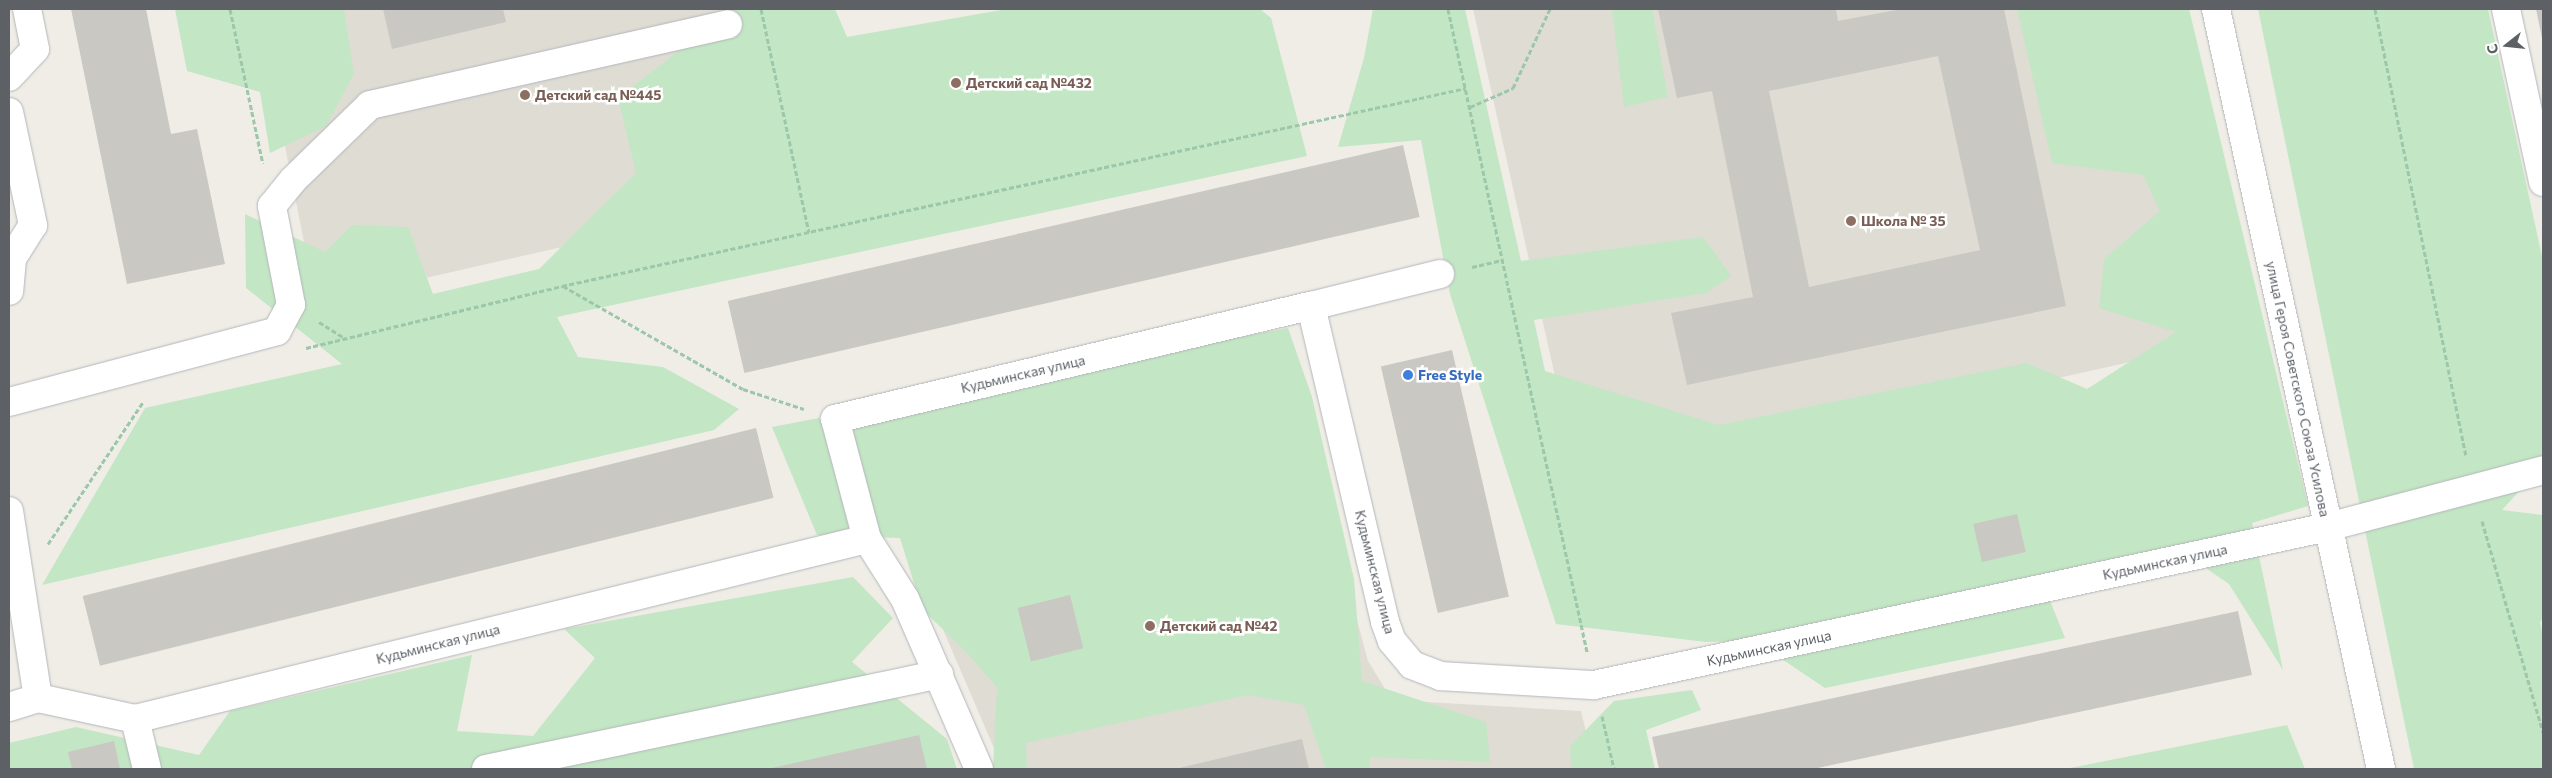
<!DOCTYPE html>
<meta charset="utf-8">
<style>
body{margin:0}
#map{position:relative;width:2552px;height:778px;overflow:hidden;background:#efede6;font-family:Commissioner,sans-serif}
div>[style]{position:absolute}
.education>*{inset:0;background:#dfdcd4}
.green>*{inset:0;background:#c3e6c4}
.building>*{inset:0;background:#cac8c3;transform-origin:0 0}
.path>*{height:3px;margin-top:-1.5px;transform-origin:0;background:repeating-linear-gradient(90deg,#9cc7aa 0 5px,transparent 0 7.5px)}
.roads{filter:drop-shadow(0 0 1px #b3b6ba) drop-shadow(0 0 1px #b3b6ba)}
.minor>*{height:28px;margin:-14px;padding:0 14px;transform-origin:14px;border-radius:14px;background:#fff}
.dots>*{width:14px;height:14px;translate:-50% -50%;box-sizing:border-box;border:2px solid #fff;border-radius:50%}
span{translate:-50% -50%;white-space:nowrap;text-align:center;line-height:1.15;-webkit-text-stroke:5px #fff;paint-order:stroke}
.education-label{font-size:14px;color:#785e54;font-weight:700}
.left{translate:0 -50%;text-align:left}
.street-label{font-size:14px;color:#5d6166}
.shop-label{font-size:14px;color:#366cbe;font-weight:700}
.frame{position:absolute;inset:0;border:10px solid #5d6166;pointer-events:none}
.north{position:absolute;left:2482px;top:20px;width:50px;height:50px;-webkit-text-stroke:4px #fff;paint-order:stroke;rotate:254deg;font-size:14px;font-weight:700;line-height:20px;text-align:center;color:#5d6166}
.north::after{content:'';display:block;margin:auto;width:18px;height:22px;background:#5d6166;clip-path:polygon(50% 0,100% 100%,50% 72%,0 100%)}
</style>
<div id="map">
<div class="education">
<div style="clip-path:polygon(258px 9px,756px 9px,795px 194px,316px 303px)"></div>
<div style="clip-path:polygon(1473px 9px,2136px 9px,2207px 345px,1579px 484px)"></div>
<div style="clip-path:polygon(1330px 520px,1368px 661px,1392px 700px,1581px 711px,1595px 769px,1003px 769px,926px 590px)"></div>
</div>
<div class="green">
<div style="clip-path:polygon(175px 9px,344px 9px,354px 74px,326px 126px,270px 153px,260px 92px,187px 71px)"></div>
<div style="clip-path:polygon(733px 9px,835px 9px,847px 37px,1007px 9px,1260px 9px,1271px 18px,1307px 156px,557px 317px,578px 357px,663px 367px,739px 409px,714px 430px,42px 585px,145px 408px,342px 364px,246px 288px,245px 214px,325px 252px,352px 225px,408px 227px,433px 294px,539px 269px,636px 173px,618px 98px)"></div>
<div style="clip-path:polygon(1373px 9px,1465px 9px,1521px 261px,1703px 237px,1731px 276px,1706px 293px,1534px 320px,1545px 371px,1719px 425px,2027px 363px,2087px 389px,2176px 332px,2099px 308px,2104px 259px,2160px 211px,2143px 175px,2052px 163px,2017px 9px,2189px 9px,2308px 506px,2252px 523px,2283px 670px,2229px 584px,2181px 551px,2040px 576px,2065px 638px,1825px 688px,1755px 641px,1706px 642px,1556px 624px,1450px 294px,1421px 140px,1338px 147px,1364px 58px)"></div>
<div style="clip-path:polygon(1612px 9px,1652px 9px,1668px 97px,1624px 107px)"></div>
<div style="clip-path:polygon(2258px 9px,2488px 9px,2543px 261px,2543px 465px,2502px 510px,2543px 515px,2543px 618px,2540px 622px,2543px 637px,2543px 769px,2414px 769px)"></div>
<div style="clip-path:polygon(1288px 328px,1312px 397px,1354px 579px,1362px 681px,1486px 722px,1490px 762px,1370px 757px,1369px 769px,1326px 769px,1304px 705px,1248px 695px,1026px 743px,1027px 769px,993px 769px,997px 688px,969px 655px,922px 609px,900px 538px,817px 535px,772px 427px)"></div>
<div style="clip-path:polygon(853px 577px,893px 618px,852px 662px,947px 739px,957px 769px,9px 769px,9px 743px,76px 727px,199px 755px,230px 711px,472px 655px,457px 731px,533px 736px,595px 658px,564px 629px)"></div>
<div style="clip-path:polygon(1692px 690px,1701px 710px,1646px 730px,1655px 769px,1571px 769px,1570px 746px,1614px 701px)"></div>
<div style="clip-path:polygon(2287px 725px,2305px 769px,2065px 769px)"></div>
</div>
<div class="building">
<div style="clip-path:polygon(71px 9px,146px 9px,171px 134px,197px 129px,225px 264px,127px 284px)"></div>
<div style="clip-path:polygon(383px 9px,503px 9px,506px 22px,392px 49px)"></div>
<div style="clip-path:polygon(evenodd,1658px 9px,1836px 9px,1838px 21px,1901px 9px,2004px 9px,2066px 306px,1687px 385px,1671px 313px,1753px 297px,1712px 91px,1677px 98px,1658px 9px,1938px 56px,1980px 250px,1809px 287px,1769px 91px,1938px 56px)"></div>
<div style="clip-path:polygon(2536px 9px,2543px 9px,2543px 38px,2542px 38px)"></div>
<div style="left:1403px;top:145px;width:74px;height:693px;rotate:77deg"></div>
<div style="left:1452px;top:350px;width:253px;height:73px;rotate:77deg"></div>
<div style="left:756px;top:428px;width:72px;height:694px;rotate:76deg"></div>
<div style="left:2017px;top:514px;width:39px;height:45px;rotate:77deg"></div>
<div style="left:1070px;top:595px;width:55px;height:54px;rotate:76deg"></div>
<div style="clip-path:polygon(2238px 611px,2252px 675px,1813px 769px,1659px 769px,1652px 737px)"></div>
<div style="clip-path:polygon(919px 735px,927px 769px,772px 769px,772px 768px)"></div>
<div style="clip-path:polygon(1302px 739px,1309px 769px,1175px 769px)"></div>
<div style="clip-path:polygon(114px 741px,120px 769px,72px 769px,68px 752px)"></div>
</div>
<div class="path">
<div style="left:230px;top:9px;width:158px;rotate:78deg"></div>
<div style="left:761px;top:9px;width:228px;rotate:77.9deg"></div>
<div style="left:1448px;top:9px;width:658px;rotate:77.8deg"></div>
<div style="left:2375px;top:9px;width:457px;rotate:78.5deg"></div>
<div style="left:1470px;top:107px;width:47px;rotate:-23.8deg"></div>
<div style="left:1513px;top:88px;width:87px;rotate:-64.9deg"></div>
<div style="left:1472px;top:267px;width:32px;rotate:-13deg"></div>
<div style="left:563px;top:286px;width:207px;rotate:29.8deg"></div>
<div style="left:743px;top:389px;width:64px;rotate:18.2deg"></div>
<div style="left:319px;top:322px;width:31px;rotate:32deg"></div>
<div style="left:306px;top:348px;width:263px;rotate:-13.6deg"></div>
<div style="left:562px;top:286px;width:925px;rotate:-12.35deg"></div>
<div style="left:2482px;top:521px;width:220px;rotate:73.9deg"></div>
<div style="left:48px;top:544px;width:171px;rotate:-56.2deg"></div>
<div style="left:1602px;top:716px;width:54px;rotate:77.2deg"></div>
</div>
<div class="roads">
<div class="minor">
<div style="left:2216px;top:9px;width:778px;rotate:77.75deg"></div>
<div style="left:2506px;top:9px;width:177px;rotate:77.9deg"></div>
<div style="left:9px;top:77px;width:38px;rotate:-47deg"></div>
<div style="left:35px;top:49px;width:41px;rotate:-101.3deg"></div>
<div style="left:9px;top:112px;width:116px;rotate:78deg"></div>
<div style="left:33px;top:225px;width:40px;rotate:122deg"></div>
<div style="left:12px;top:259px;width:32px;rotate:95deg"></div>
<div style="left:1311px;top:306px;width:133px;rotate:-13.9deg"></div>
<div style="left:9px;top:402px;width:277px;rotate:-14.8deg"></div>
<div style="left:277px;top:331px;width:30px;rotate:-62deg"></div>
<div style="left:291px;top:305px;width:101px;rotate:-100.9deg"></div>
<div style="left:272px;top:206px;width:33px;rotate:-51deg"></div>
<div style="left:293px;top:180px;width:107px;rotate:-44.2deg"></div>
<div style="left:370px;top:105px;width:367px;rotate:-12.7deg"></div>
<div style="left:9px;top:511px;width:189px;rotate:81.2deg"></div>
<div style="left:9px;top:707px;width:30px;rotate:-17deg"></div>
<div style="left:38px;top:698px;width:99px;rotate:12.2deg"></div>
<div style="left:135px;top:719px;width:754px;rotate:-13.82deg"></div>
<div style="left:135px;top:719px;width:51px;rotate:76.5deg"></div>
<div style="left:486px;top:769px;width:463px;rotate:-11.8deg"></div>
<div style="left:979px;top:769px;width:185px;rotate:-113.5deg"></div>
<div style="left:905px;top:599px;width:71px;rotate:-122.3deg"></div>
<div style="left:867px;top:539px;width:124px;rotate:-104.9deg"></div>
<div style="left:835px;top:419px;width:489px;rotate:-13.4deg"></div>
<div style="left:1311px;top:306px;width:325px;rotate:76.8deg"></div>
<div style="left:1385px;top:622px;width:20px;rotate:70deg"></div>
<div style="left:1392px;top:641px;width:31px;rotate:50deg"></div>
<div style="left:1412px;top:665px;width:31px;rotate:21deg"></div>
<div style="left:1441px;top:676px;width:153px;rotate:3.4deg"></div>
<div style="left:1594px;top:685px;width:751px;rotate:-12.15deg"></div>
<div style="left:2328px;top:527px;width:222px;rotate:-14.8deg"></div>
</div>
</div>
<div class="dots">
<div style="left:956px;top:83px;background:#8d6e63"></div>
<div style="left:525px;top:95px;background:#8d6e63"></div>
<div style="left:1851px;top:221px;background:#8d6e63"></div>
<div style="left:1408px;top:375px;background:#3f7fe0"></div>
<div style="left:1150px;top:626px;background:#8d6e63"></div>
</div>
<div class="education-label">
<span class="left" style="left:966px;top:83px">Детский сад №432</span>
<span class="left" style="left:535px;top:95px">Детский сад №445</span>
<span class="left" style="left:1861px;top:221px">Школа № 35</span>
<span class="left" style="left:1160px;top:626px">Детский сад №42</span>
</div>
<div class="street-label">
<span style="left:1023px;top:374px;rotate:-13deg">Кудьминская улица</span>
<span style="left:2298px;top:389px;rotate:78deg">улица Героя Советского Союза Усилова</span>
<span style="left:2165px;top:562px;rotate:-12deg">Кудьминская улица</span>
<span style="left:1375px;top:572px;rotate:76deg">Кудьминская улица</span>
<span style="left:438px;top:644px;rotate:-14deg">Кудьминская улица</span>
<span style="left:1769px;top:648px;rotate:-12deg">Кудьминская улица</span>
</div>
<div class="shop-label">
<span class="left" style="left:1418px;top:375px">Free Style</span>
</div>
<div class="frame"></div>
<div class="north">С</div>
</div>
